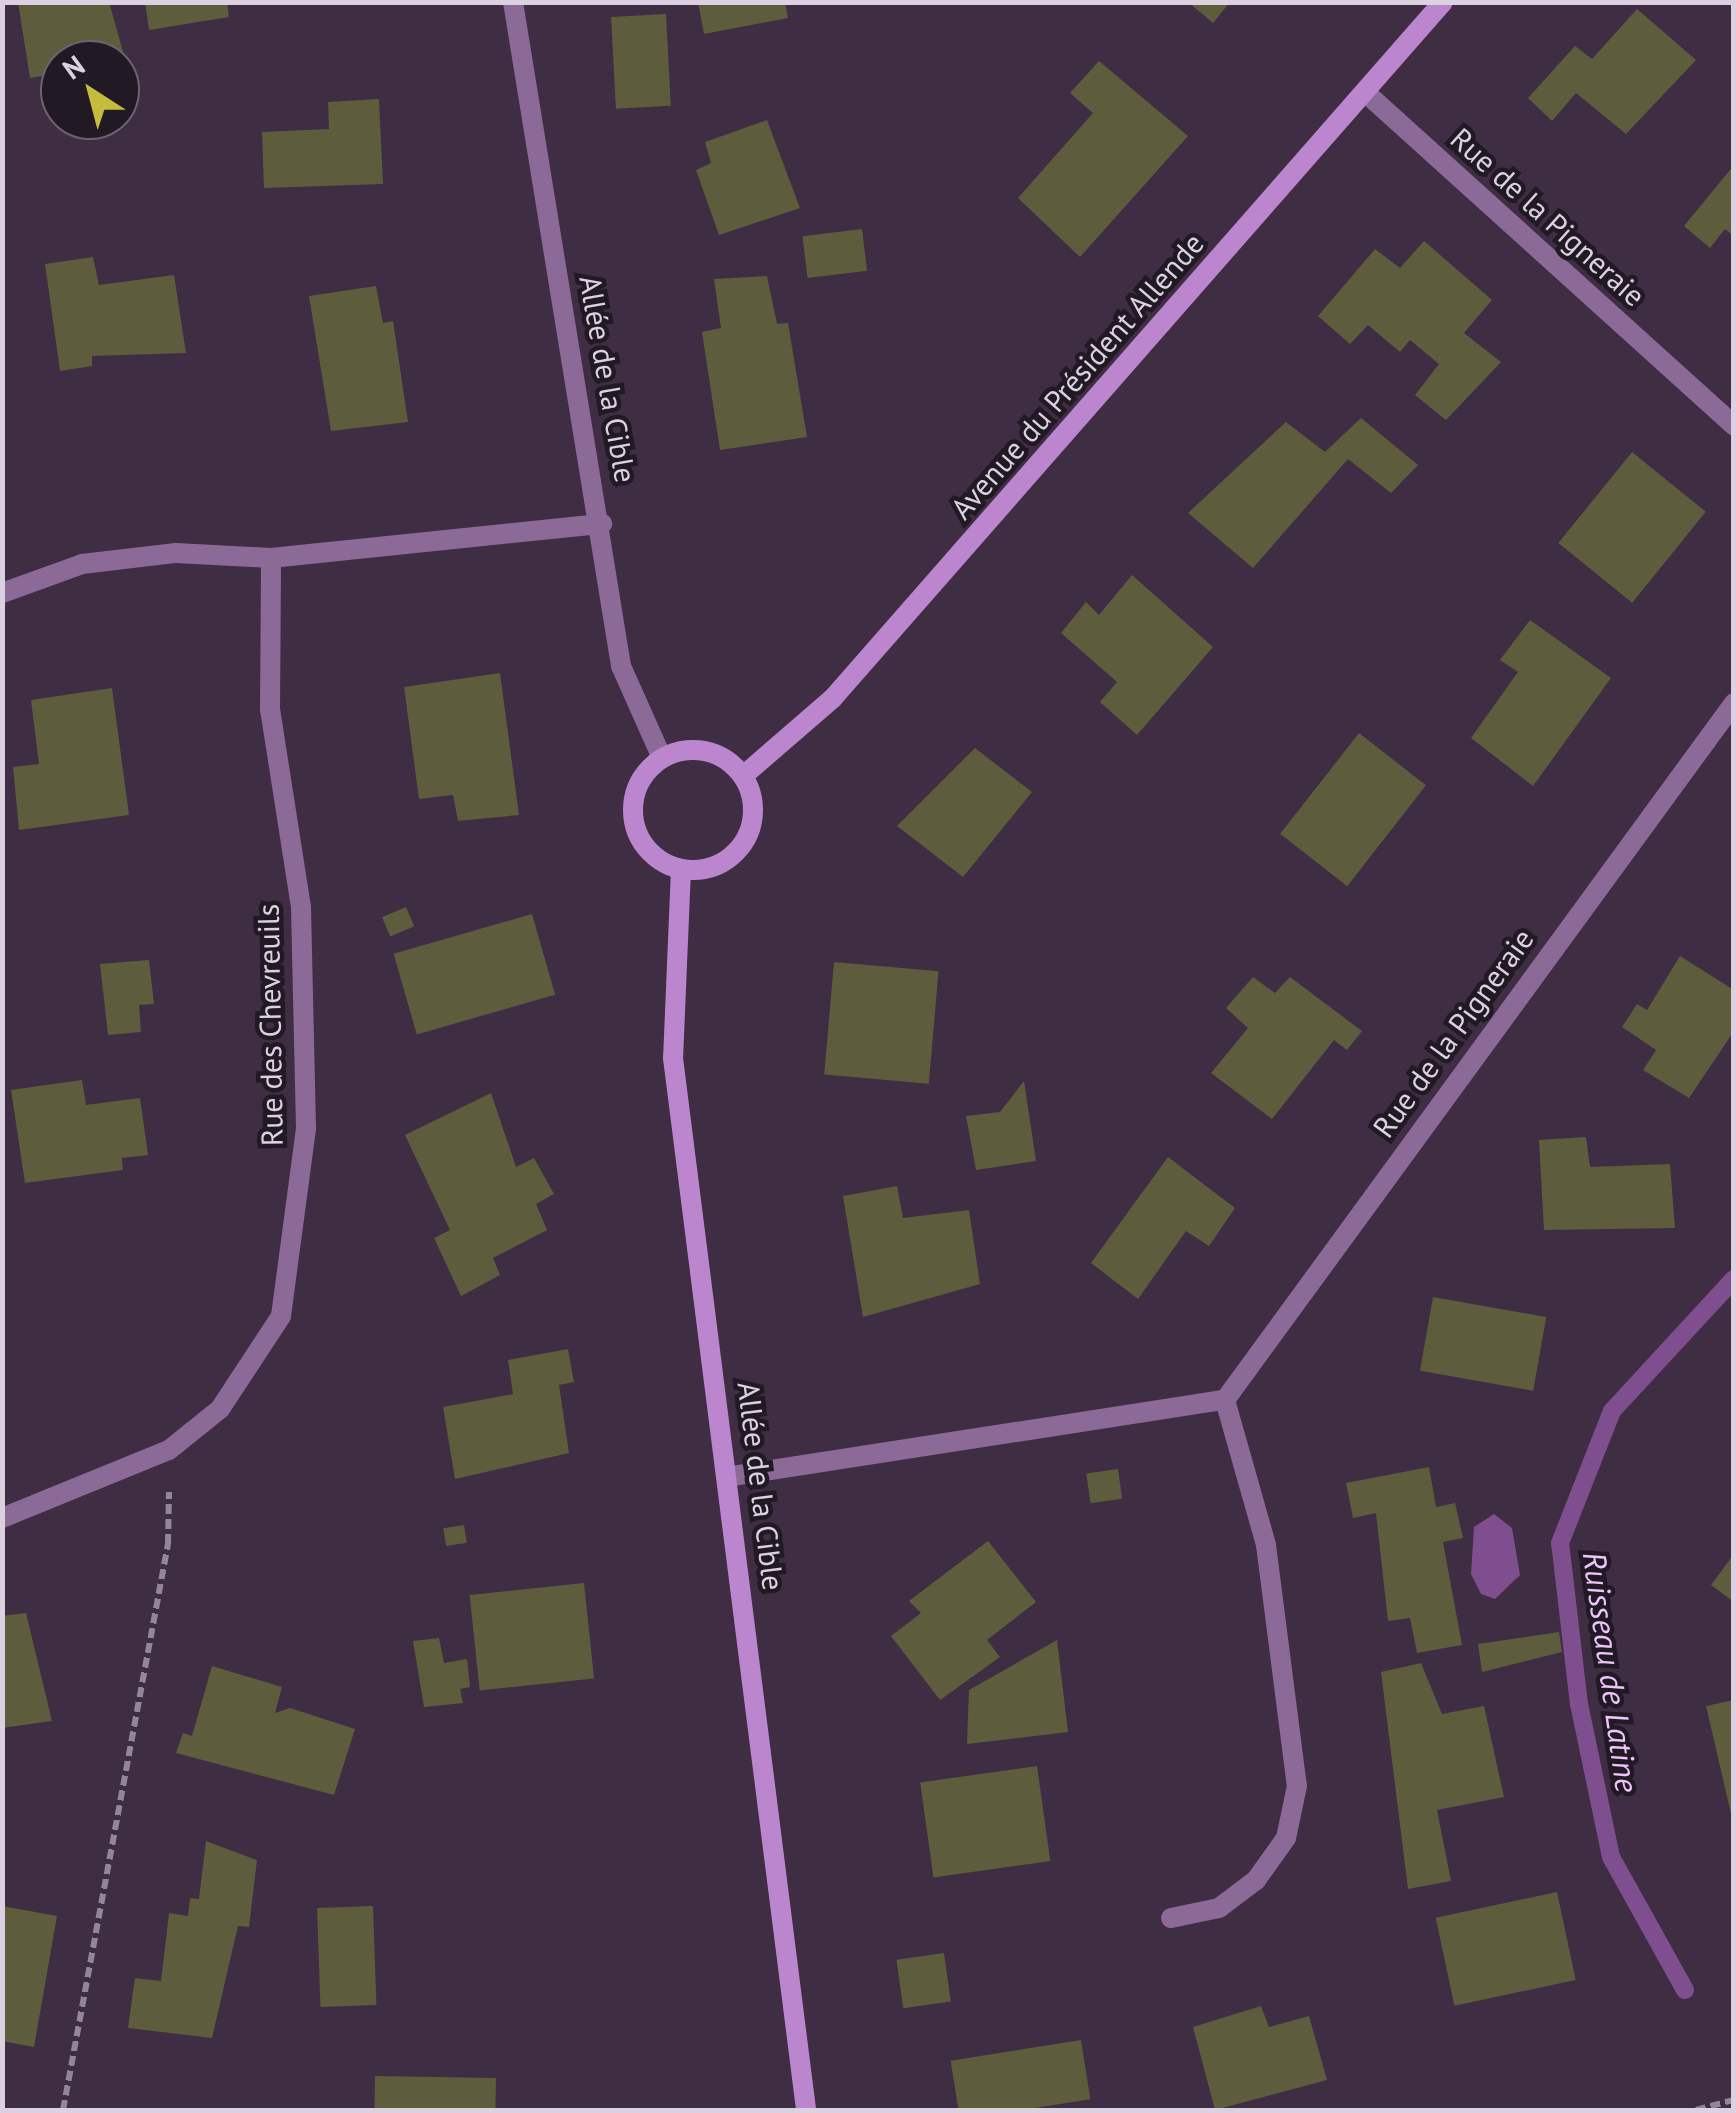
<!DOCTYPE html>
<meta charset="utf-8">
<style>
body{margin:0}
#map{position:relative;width:1736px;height:2113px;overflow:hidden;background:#3f2d44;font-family:"PT Sans",sans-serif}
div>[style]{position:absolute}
.water>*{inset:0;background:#7f4e8f}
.stream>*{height:18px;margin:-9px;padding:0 9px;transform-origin:9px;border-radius:9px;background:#7f4e8f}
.building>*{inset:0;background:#5d5c3d;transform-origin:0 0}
.path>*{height:6px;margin-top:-3px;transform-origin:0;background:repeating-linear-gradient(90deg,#948699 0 10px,transparent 0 15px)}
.street>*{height:20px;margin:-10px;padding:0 10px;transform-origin:10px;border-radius:10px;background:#8c6a97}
.secondary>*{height:20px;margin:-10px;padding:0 10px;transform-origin:10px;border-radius:10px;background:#bc86ce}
.secondary>.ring{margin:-10px;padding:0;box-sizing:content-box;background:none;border:20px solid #bc86ce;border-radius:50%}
span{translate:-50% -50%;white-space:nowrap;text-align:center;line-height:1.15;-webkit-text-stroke:9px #211924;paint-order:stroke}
.street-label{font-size:30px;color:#dcd1e0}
.water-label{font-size:32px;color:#eec5fb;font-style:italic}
.frame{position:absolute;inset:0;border:5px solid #dcd1e0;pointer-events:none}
.north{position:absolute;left:40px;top:40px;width:100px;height:100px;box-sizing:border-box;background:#211924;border:2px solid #6c636f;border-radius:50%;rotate:324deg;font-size:28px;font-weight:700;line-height:40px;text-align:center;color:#dcd1e0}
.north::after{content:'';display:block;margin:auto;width:35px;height:45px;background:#c5bc3d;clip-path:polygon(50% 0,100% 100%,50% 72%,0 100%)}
</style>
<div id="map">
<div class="water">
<div style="clip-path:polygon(1494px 1514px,1512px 1528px,1520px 1575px,1495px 1599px,1481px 1594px,1471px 1574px,1474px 1527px)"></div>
</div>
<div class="stream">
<div style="left:1685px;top:1990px;width:152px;rotate:-119.1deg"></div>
<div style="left:1611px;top:1857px;width:156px;rotate:-101.8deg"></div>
<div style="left:1579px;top:1704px;width:162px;rotate:-96.7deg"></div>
<div style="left:1560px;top:1543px;width:142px;rotate:-68.5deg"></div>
<div style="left:1612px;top:1411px;width:180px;rotate:-47.3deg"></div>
</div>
<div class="building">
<div style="clip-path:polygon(18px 2px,109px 2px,129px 73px,120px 74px,120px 60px,60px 60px,60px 73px,30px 78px)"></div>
<div style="clip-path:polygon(145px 2px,227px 2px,229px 17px,149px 30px)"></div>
<div style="clip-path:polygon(698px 2px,785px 2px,788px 18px,704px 34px)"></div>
<div style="clip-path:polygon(1188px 2px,1230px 2px,1213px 23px)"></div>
<div style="clip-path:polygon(1637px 9px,1696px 60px,1626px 134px,1576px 93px,1552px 121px,1528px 98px,1575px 46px,1592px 59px)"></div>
<div style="left:666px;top:14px;width:92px;height:55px;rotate:87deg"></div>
<div style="clip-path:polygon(1099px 61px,1188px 136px,1080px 257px,1018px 198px,1093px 113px,1070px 93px)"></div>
<div style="clip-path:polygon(379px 99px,383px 184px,264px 188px,262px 132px,329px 129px,328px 102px)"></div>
<div style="clip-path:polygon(767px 120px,800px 208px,719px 235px,696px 170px,711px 163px,705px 142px)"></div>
<div style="clip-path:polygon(1734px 165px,1734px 236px,1725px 229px,1710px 248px,1684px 226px)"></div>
<div style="left:862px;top:229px;width:42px;height:60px;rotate:83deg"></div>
<div style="clip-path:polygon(1424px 241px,1492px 300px,1464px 333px,1501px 362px,1446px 420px,1415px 395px,1439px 364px,1410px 340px,1400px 352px,1368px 325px,1350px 344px,1318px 316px,1375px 249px,1400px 268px)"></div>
<div style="clip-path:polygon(93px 257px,99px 285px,174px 275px,186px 353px,92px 356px,92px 366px,60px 371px,45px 264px)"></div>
<div style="clip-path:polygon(767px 276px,777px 324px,788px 323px,807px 437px,720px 450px,702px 332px,721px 328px,714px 279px)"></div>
<div style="clip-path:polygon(376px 286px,383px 323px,393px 321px,408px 422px,331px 431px,309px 296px)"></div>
<div style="clip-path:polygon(1361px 418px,1418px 465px,1391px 493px,1348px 459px,1253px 568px,1188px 513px,1286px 422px,1325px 452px)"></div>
<div style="left:1632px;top:452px;width:95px;height:117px;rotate:39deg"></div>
<div style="clip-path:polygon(1132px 575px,1213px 647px,1137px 735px,1100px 702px,1117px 682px,1061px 633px,1086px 602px,1099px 615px)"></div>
<div style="clip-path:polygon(1530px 620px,1611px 678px,1533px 786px,1471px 738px,1518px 672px,1500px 660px)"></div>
<div style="clip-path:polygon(500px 673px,519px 815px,458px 821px,453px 795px,419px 799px,404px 687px)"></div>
<div style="clip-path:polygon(112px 688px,129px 815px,19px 830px,13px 767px,39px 764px,31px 700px)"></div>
<div style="left:1359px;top:733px;width:85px;height:128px;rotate:38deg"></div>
<div style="clip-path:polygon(975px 748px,1032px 792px,963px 877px,897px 826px)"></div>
<div style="left:406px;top:907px;width:21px;height:26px;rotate:67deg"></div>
<div style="left:532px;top:914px;width:84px;height:144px;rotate:74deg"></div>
<div style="clip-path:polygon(1680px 956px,1734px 990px,1734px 1031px,1689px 1098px,1643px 1070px,1656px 1050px,1622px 1027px,1637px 1004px,1647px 1010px)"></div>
<div style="clip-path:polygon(149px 960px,154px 1004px,139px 1005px,141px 1032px,108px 1035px,100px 964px)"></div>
<div style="left:834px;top:962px;width:105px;height:113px;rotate:5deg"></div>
<div style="clip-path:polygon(1253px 977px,1275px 993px,1290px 977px,1362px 1031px,1347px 1050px,1334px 1040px,1272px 1119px,1211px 1073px,1248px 1028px,1226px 1008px)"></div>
<div style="clip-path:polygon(82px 1080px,86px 1105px,140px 1098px,148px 1155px,122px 1158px,123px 1170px,25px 1183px,11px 1090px)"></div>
<div style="clip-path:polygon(1024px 1081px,1036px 1161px,976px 1170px,966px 1116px,1000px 1112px)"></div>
<div style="clip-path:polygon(491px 1093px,516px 1167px,534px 1158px,554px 1194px,536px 1204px,547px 1230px,493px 1258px,500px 1275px,461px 1296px,434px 1238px,450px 1230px,405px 1135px)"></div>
<div style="clip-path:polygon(1586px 1137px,1590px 1167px,1670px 1164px,1675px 1228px,1544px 1230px,1539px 1140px)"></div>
<div style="clip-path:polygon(1168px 1157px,1235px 1208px,1209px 1246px,1186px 1231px,1138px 1299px,1091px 1263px)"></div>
<div style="clip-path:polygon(897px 1186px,903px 1218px,969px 1210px,980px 1284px,863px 1317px,843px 1196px)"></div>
<div style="left:1433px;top:1297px;width:115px;height:75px;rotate:10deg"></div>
<div style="clip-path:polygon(568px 1349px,574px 1382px,559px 1385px,569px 1453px,455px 1479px,443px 1407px,513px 1394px,508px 1360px)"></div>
<div style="clip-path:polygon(1429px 1467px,1436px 1507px,1455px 1503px,1463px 1538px,1443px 1542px,1462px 1645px,1417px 1653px,1410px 1618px,1388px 1621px,1376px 1513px,1353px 1518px,1346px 1483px)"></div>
<div style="left:1118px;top:1469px;width:30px;height:32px;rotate:82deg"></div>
<div style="left:464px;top:1525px;width:18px;height:21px;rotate:81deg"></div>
<div style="clip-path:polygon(988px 1541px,1036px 1602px,987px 1640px,1000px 1657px,940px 1700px,891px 1636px,921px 1613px,909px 1601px)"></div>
<div style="clip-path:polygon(1734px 1554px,1734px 1602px,1711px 1585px)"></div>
<div style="left:584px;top:1583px;width:96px;height:115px;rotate:84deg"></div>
<div style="clip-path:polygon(26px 1613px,52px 1721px,2px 1728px,2px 1616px)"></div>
<div style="clip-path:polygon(1559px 1632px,1562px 1652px,1482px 1672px,1478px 1644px)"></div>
<div style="clip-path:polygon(439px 1638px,444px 1663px,467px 1659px,470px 1687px,460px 1689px,463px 1703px,424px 1707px,413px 1641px)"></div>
<div style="clip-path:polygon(1057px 1640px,1068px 1732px,967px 1744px,969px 1690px)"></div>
<div style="clip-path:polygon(1421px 1663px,1442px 1714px,1484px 1706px,1504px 1797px,1437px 1810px,1451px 1881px,1408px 1889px,1381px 1672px)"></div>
<div style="clip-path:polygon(212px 1666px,282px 1687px,275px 1713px,290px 1708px,355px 1729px,334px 1795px,176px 1753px,183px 1733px,192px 1736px)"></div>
<div style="clip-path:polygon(1734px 1700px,1734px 1817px,1732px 1818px,1706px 1706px)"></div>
<div style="left:1037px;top:1766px;width:96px;height:118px;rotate:82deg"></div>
<div style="clip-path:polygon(206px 1841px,257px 1860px,249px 1927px,238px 1926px,212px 2038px,128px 2028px,135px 1978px,161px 1981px,169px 1913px,188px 1916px,190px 1898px,199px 1899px)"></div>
<div style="left:1557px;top:1892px;width:90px;height:124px;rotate:78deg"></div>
<div style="clip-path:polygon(2px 1906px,57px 1916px,34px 2047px,2px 2041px)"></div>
<div style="left:373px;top:1906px;width:99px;height:56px;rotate:88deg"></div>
<div style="left:944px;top:1953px;width:49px;height:48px;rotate:82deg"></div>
<div style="clip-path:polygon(1261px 2006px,1269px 2027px,1309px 2016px,1327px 2080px,1215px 2110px,1193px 2027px)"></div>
<div style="left:1081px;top:2040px;width:60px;height:132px;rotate:81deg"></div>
<div style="left:375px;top:2076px;width:121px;height:34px;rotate:1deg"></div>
</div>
<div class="path">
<div style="left:63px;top:2110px;width:576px;rotate:-79.49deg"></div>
<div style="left:168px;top:1544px;width:52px;rotate:-88.9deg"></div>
<div style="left:1696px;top:2110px;width:39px;rotate:-15deg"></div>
</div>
<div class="street">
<div style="left:513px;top:2px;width:673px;rotate:80.76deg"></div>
<div style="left:621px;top:666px;width:101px;rotate:66deg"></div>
<div style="left:1366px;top:93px;width:496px;rotate:42.1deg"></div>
<div style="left:2px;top:593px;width:85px;rotate:-19.9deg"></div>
<div style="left:82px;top:564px;width:95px;rotate:-6.7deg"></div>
<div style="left:176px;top:553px;width:95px;rotate:3deg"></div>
<div style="left:271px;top:558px;width:333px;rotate:-5.9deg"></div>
<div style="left:1225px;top:1400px;width:863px;rotate:-53.86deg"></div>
<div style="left:732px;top:1476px;width:499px;rotate:-8.8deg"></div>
<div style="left:1225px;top:1400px;width:151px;rotate:74.2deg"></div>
<div style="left:1266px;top:1545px;width:243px;rotate:82.7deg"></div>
<div style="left:1297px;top:1786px;width:53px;rotate:101.9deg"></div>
<div style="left:1286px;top:1838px;width:52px;rotate:125.5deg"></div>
<div style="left:1256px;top:1880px;width:46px;rotate:142.9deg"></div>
<div style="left:1219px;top:1908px;width:49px;rotate:168.2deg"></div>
<div style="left:2px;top:1518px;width:180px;rotate:-22.2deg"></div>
<div style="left:169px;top:1450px;width:65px;rotate:-38.8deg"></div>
<div style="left:220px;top:1409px;width:111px;rotate:-56.7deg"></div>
<div style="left:281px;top:1316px;width:190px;rotate:-82.4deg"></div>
<div style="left:306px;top:1128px;width:221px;rotate:-91.3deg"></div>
<div style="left:301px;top:907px;width:199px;rotate:-98.9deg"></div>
<div style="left:270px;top:710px;width:152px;rotate:-89.6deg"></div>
</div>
<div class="secondary">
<div class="ring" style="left:633px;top:750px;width:100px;height:100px"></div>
<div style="left:743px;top:776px;width:119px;rotate:-40.9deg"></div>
<div style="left:833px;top:698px;width:925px;rotate:-48.77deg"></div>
<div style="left:681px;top:869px;width:189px;rotate:92.4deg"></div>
<div style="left:673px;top:1058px;width:1060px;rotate:82.79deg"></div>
</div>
<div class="street-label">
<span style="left:1548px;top:217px;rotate:42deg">Rue de la Pigneraie</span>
<span style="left:1077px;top:376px;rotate:-49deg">Avenue du Président Allende</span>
<span style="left:608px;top:379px;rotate:80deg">Allée de la Cible</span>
<span style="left:270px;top:1025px;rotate:-91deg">Rue des Chevreuils</span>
<span style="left:1453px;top:1033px;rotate:-54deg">Rue de la Pigneraie</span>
<span style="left:761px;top:1486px;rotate:83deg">Allée de la Cible</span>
</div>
<div class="water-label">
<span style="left:1611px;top:1672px;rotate:82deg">Ruisseau de Latine</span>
</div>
<div class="frame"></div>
<div class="north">N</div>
</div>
